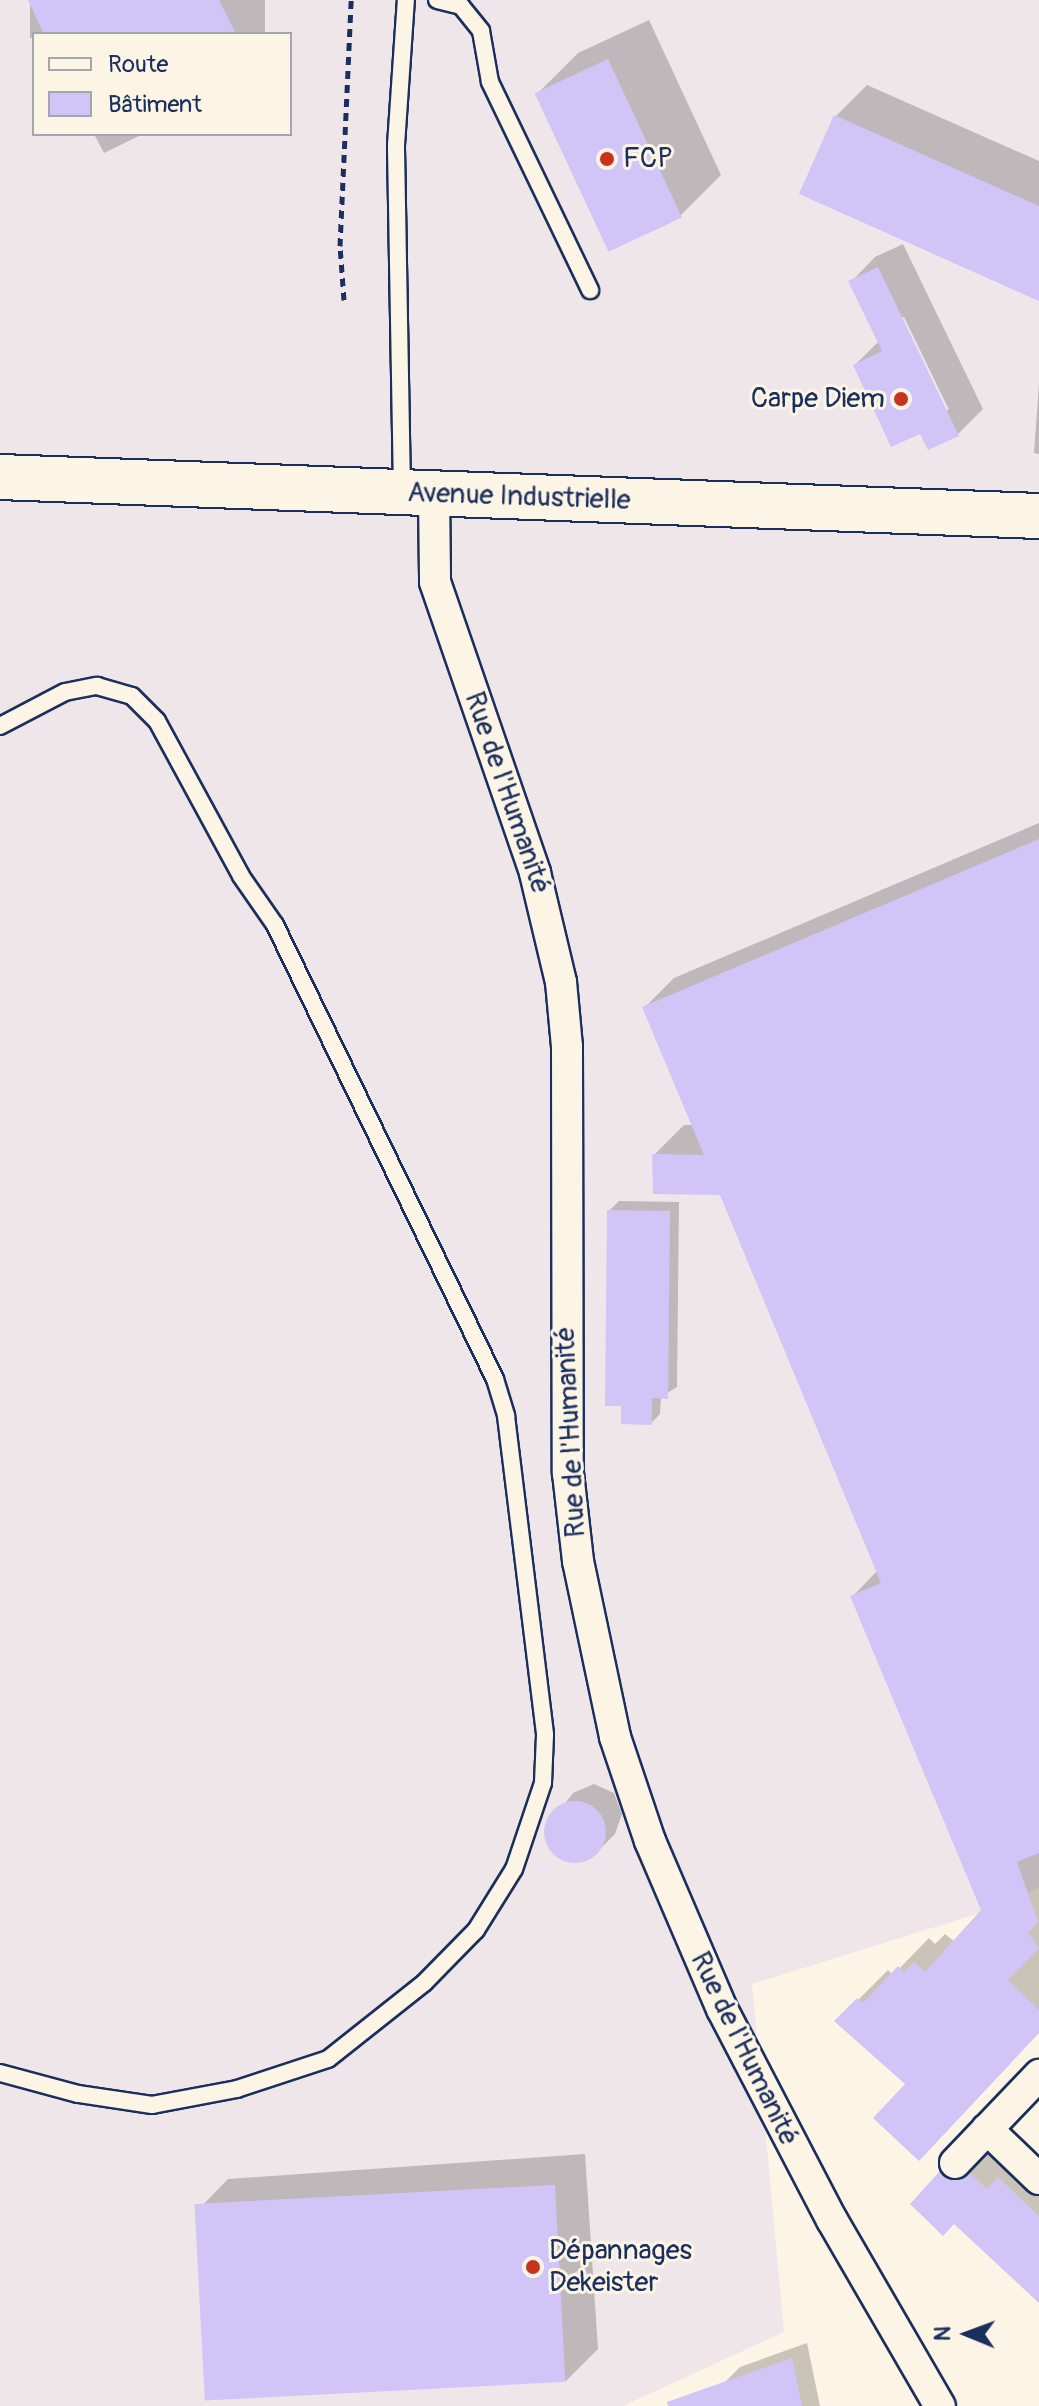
<!DOCTYPE html>
<html>
<head>
<meta charset="utf-8">
<style>
	body { margin:0 }
	#map { position:relative; width:1039px; height:2406px; overflow:hidden; background:#fcf5e5; font-family:Pangolin,sans-serif }
	div>[style] { position:absolute }
	[style*='--x'] { left:calc(var(--x)*1px); top:calc(var(--y)*1px); width:calc(var(--w)*1px); rotate:calc(var(--a)*1deg) }
	.built>* { inset:0; background:#efe6ea }
	.shadow>* { inset:0; background:#0003; transform-origin:0 0 }
	.building>* { inset:0; background:#d1c4f6; transform-origin:0 0 }
	.round { border-radius:50% }
	.path>* { height:5px; margin-top:-2.5px; transform-origin:0; background:repeating-linear-gradient(90deg,#1b2f5e 0 8px,transparent 0 14px) }
	.roads { filter:drop-shadow(2px 0 #1b2f5e) drop-shadow(-2px 0 #1b2f5e) drop-shadow(0 2px #1b2f5e) drop-shadow(0 -2px #1b2f5e) }
	.lane>* { height:16px; margin:-8px; padding:0 8px; transform-origin:8px; border-radius:8px; background:#fcf5e5 }
	.street>* { height:30px; margin:-15px; padding:0 15px; transform-origin:15px; border-radius:15px; background:#fcf5e5 }
	.secondary>* { height:44px; margin:-22px; padding:0 22px; transform-origin:22px; border-radius:22px; background:#fcf5e5 }
	.dots>* { width:22px; height:22px; translate:-50% -50%; box-sizing:border-box; border:4px solid #fcf5e5; border-radius:50% }
	span { translate:-50% -50%; white-space:nowrap; text-align:center; line-height:1.15; -webkit-text-stroke:6px #fcf5e5; paint-order:stroke }
	.poi-label { font-size:28px; color:#1b2f5e }
	.left { translate:0 -50%; text-align:left }
	.right { translate:-100% -50%; text-align:right }
	.street-label { font-size:28px; color:#1b2f5e }
	.legend { position:absolute; left:32px; top:32px; width:260px; height:104px; box-sizing:border-box; background:#fcf5e5; border:2px solid #a2a6af; margin:0; padding:10px 14px; list-style:none; font-size:24px; color:#1b2f5e }
	.legend li { display:flex; align-items:center; gap:16px; height:40px }
	.legend b { width:40px; border:2px solid #a2a6af }
	.north { position:absolute; left:927px; top:2294px; width:80px; height:80px; -webkit-text-stroke:6px #fcf5e5; paint-order:stroke; rotate:271deg; font-size:22px; font-weight:700; line-height:32px; text-align:center; color:#1b2f5e }
	.north::after { content:''; display:block; margin:auto; width:28px; height:36px; background:#1b2f5e; clip-path:polygon(50% 0,100% 100%,50% 72%,0 100%) }
</style>
</head>
<body>
<div id="map">
	<div class="built">
		<i style="clip-path:polygon(evenodd,0 0,1039px 0,1039px 1888px,977px 1914px,752px 1984px,784px 2332px,623px 2406px,0 2406px,0 0,34px 34px,290px 34px,290px 134px,34px 134px,34px 34px)"></i>
	</div>
	<div class="shadow">
		<i style="left:30px;top:0;width:235px;height:38px"></i>
		<i style="clip-path:polygon(649px 20px,721px 175px,680px 216px,537px 94px,578px 53px)"></i>
		<i style="clip-path:polygon(867px 85px,1039px 161px,1039px 298px,836px 116px)"></i>
		<i style="clip-path:polygon(94px 134px,143px 134px,104px 153px)"></i>
		<i style="clip-path:polygon(evenodd,903px 244px,983px 409px,958px 434px,921px 431px,855px 365px,879px 341px,851px 282px,875px 257px,903px 244px,904px 317px,949px 410px,944px 410px,900px 318px,904px 317px)"></i>
		<i style="clip-path:polygon(1039px 383px,1039px 454px,1034px 453px)"></i>
		<i style="clip-path:polygon(1039px 823px,1039px 2032px,908px 2084px,837px 2021px,888px 1970px,893px 1975px,929px 1938px,935px 1944px,945px 1934px,955px 1942px,983px 1911px,853px 1596px,878px 1570px,722px 1193px,654px 1155px,684px 1125px,694px 1125px,645px 1007px,674px 978px)"></i>
		<i style="clip-path:polygon(619px 1201px,679px 1202px,677px 1387px,661px 1397px,660px 1414px,651px 1423px,609px 1211px)"></i>
		<i style="clip-path:polygon(594px 1784px,614px 1793px,622px 1814px,615px 1834px,597px 1852px,571px 1861px,552px 1851px,545px 1830px,573px 1793px)"></i>
		<i style="clip-path:polygon(971px 2143px,1001px 2145px,1039px 2159px,1039px 2295px,941px 2173px)"></i>
		<i style="clip-path:polygon(585px 2154px,598px 2349px,566px 2381px,197px 2211px,228px 2179px)"></i>
		<i style="clip-path:polygon(807px 2343px,820px 2406px,671px 2406px,724px 2383px,740px 2367px)"></i>
	</div>
	<div class="building">
		<i style="clip-path:polygon(28px 0,219px 0,236px 34px,44px 34px)"></i>
		<i style="left:608px;top:59px;width:175px;height:81px;rotate:65deg"></i>
		<i style="clip-path:polygon(834px 115px,1039px 206px,1039px 301px,799px 194px)"></i>
		<i style="clip-path:polygon(878px 267px,959px 436px,928px 450px,920px 434px,891px 447px,853px 365px,882px 351px,848px 281px)"></i>
		<i style="clip-path:polygon(1039px 839px,1039px 1853px,1017px 1862px,1038px 1922px,1028px 1933px,1039px 1948px,1008px 1980px,1039px 2010px,1039px 2033px,919px 2161px,873px 2118px,905px 2084px,834px 2021px,857px 1998px,863px 2003px,898px 1966px,904px 1972px,914px 1962px,925px 1972px,981px 1910px,850px 1596px,881px 1583px,720px 1195px,653px 1194px,652px 1154px,704px 1155px,642px 1007px)"></i>
		<i style="clip-path:polygon(607px 1210px,670px 1211px,668px 1399px,652px 1398px,652px 1425px,621px 1424px,621px 1406px,605px 1406px)"></i>
		<i class="round" style="left:544px;top:1801px;width:62px;height:62px"></i>
		<i style="clip-path:polygon(940px 2171px,952px 2181px,970px 2173px,987px 2189px,998px 2177px,1039px 2216px,1039px 2303px,954px 2224px,943px 2236px,910px 2204px)"></i>
		<i style="left:555px;top:2185px;width:197px;height:361px;rotate:87deg"></i>
		<i style="clip-path:polygon(792px 2358px,802px 2406px,668px 2406px,667px 2402px)"></i>
	</div>
	<div class="path">
		<i style="--x:344;--y:300;--w:54;--a:-94.2"></i>
		<i style="--x:340;--y:246;--w:246;--a:-87.4"></i>
	</div>
	<div class="roads">
		<div class="lane">
			<i style="--x:437;--y:0;--w:25;--a:14"></i>
			<i style="--x:461;--y:6;--w:32;--a:51"></i>
			<i style="--x:481;--y:31;--w:52;--a:80"></i>
			<i style="--x:490;--y:82;--w:231;--a:64.3"></i>
			<i style="--x:402;--y:491;--w:346;--a:-91"></i>
			<i style="--x:396;--y:145;--w:145;--a:-86.1"></i>
			<i style="--x:0;--y:726;--w:73;--a:-27.6"></i>
			<i style="--x:65;--y:692;--w:33;--a:-11"></i>
			<i style="--x:97;--y:686;--w:36;--a:16"></i>
			<i style="--x:132;--y:696;--w:35;--a:45"></i>
			<i style="--x:157;--y:721;--w:176;--a:61.5"></i>
			<i style="--x:241;--y:876;--w:60;--a:55.2"></i>
			<i style="--x:275;--y:925;--w:504;--a:64.15"></i>
			<i style="--x:495;--y:1379;--w:39;--a:73"></i>
			<i style="--x:506;--y:1416;--w:321;--a:83"></i>
			<i style="--x:545;--y:1735;--w:48;--a:92.4"></i>
			<i style="--x:543;--y:1783;--w:91;--a:108.6"></i>
			<i style="--x:514;--y:1869;--w:72;--a:121.9"></i>
			<i style="--x:476;--y:1930;--w:74;--a:134.5"></i>
			<i style="--x:424;--y:1983;--w:122;--a:141.6"></i>
			<i style="--x:328;--y:2059;--w:96;--a:161.8"></i>
			<i style="--x:237;--y:2089;--w:86;--a:169.3"></i>
			<i style="--x:152;--y:2105;--w:75;--a:-171.5"></i>
			<i style="--x:78;--y:2094;--w:81;--a:-164.9"></i>
		</div>
		<div class="street">
			<i style="--x:434;--y:494;--w:88;--a:89.3"></i>
			<i style="--x:435;--y:582;--w:308;--a:71"></i>
			<i style="--x:535;--y:873;--w:112;--a:76.6"></i>
			<i style="--x:561;--y:982;--w:65;--a:84.7"></i>
			<i style="--x:567;--y:1047;--w:426;--a:89.9"></i>
			<i style="--x:568;--y:1473;--w:89;--a:83.5"></i>
			<i style="--x:578;--y:1561;--w:180;--a:78.1"></i>
			<i style="--x:615;--y:1737;--w:110;--a:71.4"></i>
			<i style="--x:650;--y:1841;--w:183;--a:66.8"></i>
			<i style="--x:722;--y:2009;--w:238;--a:62.5"></i>
			<i style="--x:832;--y:2220;--w:215;--a:59.9"></i>
			<i style="--x:987;--y:2129;--w:72;--a:43.9"></i>
			<i style="--x:955;--y:2163;--w:122;--a:-46.3"></i>
		</div>
		<div class="secondary">
			<i style="--x:0;--y:477;--w:1040;--a:2.15"></i>
		</div>
	</div>
	<div class="dots">
		<i style="left:607px;top:159px;background:#c8321e"></i>
		<i style="left:901px;top:399px;background:#c8321e"></i>
		<i style="left:533px;top:2267px;background:#c8321e"></i>
	</div>
	<div class="poi-label">
		<span class="left" style="left:623px;top:159px">FCP</span>
		<span class="right" style="left:885px;top:399px">Carpe Diem</span>
		<span class="left" style="left:549px;top:2267px">Dépannages<br>Dekeister</span>
	</div>
	<div class="street-label">
		<span style="left:519px;top:497px;rotate:2deg">Avenue Industrielle</span>
		<span style="left:507px;top:793px;rotate:71deg">Rue de l'Humanité</span>
		<span style="left:571px;top:1432px;rotate:-93deg">Rue de l'Humanité</span>
		<span style="left:744px;top:2049px;rotate:64deg">Rue de l'Humanité</span>
	</div>
	<ul class="legend">
	<li><b style="height:10px;background:#fcf5e5"></b>Route</li>
	<li><b style="height:22px;background:#d1c4f6"></b>Bâtiment</li>
	</ul>
	<div class="north">N</div>
</div>
</body>
</html>
